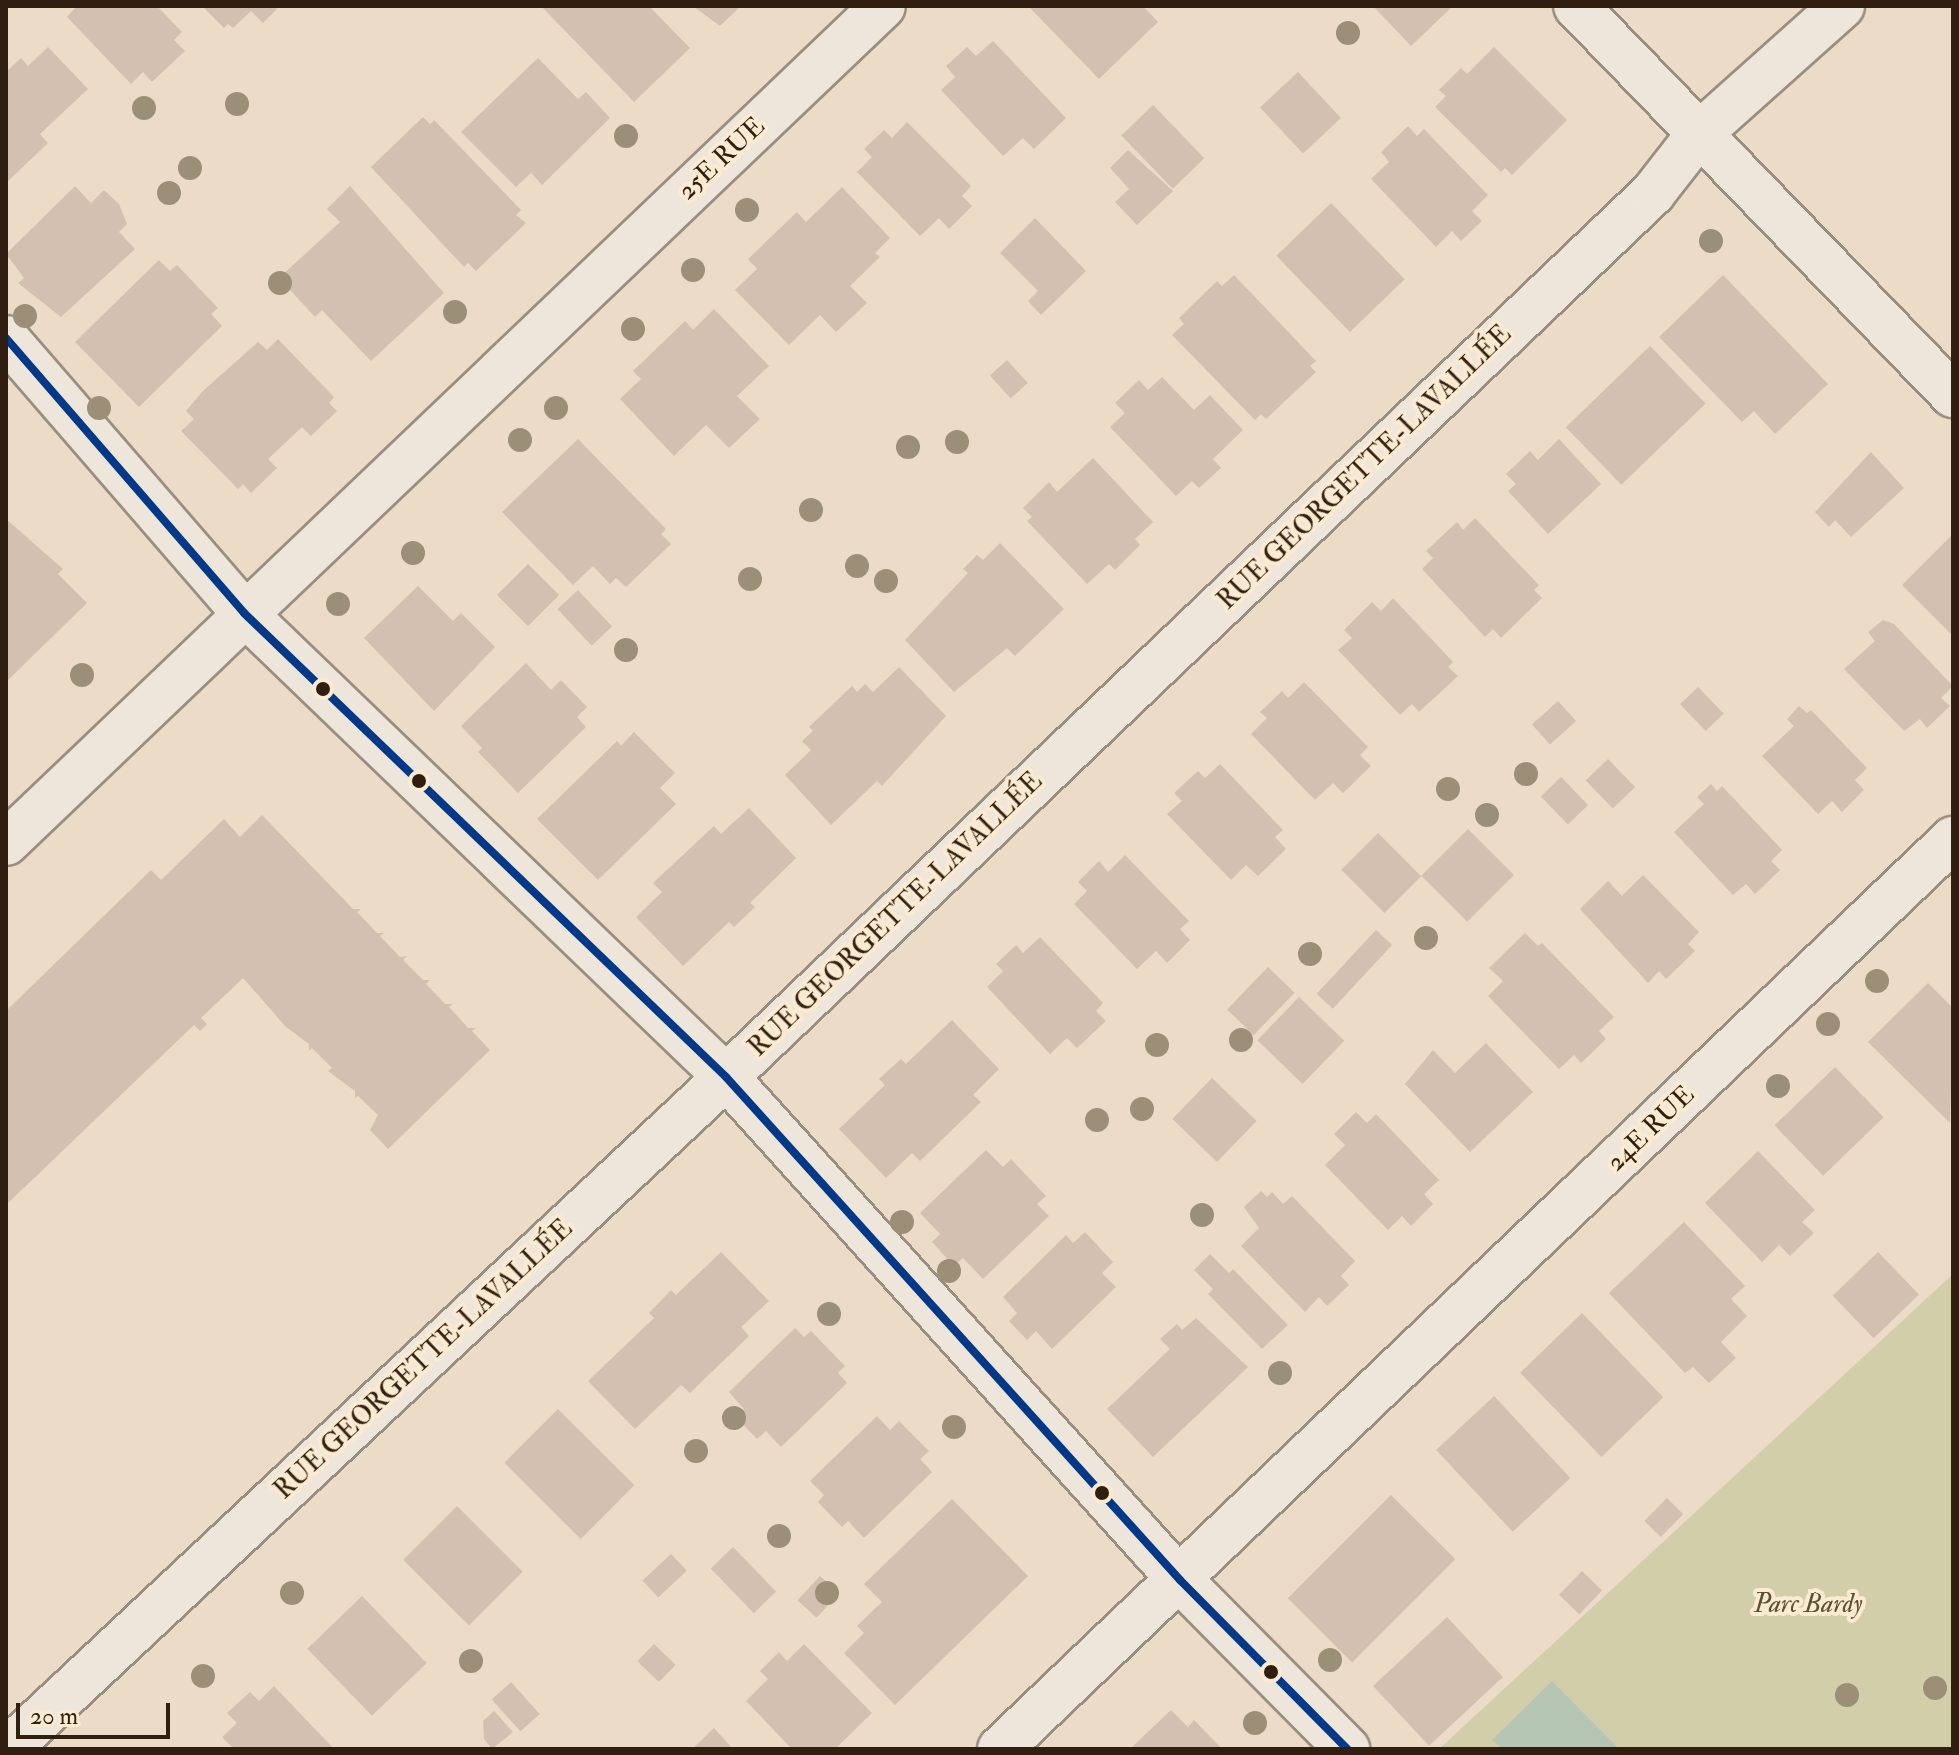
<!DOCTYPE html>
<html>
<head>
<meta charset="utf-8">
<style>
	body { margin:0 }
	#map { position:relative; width:1959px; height:1755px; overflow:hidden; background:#ecdcc7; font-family:"IM FELL Double Pica",serif }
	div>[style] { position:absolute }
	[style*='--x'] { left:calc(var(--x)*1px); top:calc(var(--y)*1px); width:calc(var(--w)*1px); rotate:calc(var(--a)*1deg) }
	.green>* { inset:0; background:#d2cea9 }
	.water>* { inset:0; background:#b6c6b5 }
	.building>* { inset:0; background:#d3c0b0; transform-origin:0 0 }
	.roads { filter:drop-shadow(2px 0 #9a8e81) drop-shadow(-2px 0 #9a8e81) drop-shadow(0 2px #9a8e81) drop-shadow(0 -2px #9a8e81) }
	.minor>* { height:44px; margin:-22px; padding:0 22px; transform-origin:22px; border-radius:22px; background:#eee6db }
	.bus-1>* { height:8px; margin:-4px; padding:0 4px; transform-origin:4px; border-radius:4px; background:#013888 }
	.trees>* { width:24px; height:24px; margin:-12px; border-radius:50%; background:#9c8f77 }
	.dots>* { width:22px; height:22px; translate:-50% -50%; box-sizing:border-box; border:4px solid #fcead1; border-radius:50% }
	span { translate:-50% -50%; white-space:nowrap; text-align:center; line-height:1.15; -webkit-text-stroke:8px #fcead1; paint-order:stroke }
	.street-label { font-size:26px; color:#301f10 }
	.park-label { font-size:26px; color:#5a5036; font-style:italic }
	.frame { position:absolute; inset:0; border:8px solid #301f10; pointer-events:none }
	.scale { position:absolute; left:16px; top:1703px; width:154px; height:36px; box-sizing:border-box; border:4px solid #301f10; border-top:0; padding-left:10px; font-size:24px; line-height:28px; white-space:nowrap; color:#301f10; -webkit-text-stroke:6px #fcead1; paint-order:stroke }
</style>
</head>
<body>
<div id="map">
	<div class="green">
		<i style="clip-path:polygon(1953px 1274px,1953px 1749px,1439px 1749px)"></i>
	</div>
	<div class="water">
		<i style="clip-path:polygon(1552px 1681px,1619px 1749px,1502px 1749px,1492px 1740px)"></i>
	</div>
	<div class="building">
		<i style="clip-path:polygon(77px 6px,157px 6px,182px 32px,174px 40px,185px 51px,152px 82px,143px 72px,131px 84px,67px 17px)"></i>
		<i style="clip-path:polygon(202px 6px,274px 6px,277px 9px,263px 23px,251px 11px,233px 28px,228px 24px,224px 28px)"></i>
		<i style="clip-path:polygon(541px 6px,649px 6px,690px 48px,634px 102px)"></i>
		<i style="clip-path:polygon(693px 6px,741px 6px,720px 26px)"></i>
		<i style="clip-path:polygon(1028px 6px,1143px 6px,1158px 22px,1099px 79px)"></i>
		<i style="clip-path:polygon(1373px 6px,1453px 6px,1411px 46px)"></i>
		<i style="clip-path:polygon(993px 41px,1066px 118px,1034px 149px,1023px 138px,1003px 156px,941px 90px,955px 77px,946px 66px,967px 47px,976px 56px)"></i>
		<i style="clip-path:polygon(48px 47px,88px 89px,40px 134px,48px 143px,6px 183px,6px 72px,21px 58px,28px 66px)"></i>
		<i style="clip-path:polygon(1494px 47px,1567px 120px,1512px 175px,1505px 168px,1501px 172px,1435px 107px,1446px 96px,1439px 90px,1461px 68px,1467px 74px)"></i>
		<i style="clip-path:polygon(538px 58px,578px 99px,586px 92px,610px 118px,542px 185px,531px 173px,516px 187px,461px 132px)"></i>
		<i style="left:1298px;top:72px;width:63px;height:52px;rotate:47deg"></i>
		<i style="left:1153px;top:105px;width:74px;height:44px;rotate:46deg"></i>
		<i style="clip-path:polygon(423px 117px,430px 124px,434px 120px,521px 210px,516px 215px,526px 223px,476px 271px,468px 263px,464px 267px,371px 167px)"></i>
		<i style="clip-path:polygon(907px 122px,971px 186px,962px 196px,972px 206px,949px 229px,939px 218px,920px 236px,857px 172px,872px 157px,864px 149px,884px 130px,892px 138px)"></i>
		<i style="clip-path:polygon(1408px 126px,1417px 136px,1424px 129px,1488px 195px,1472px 211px,1482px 221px,1461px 241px,1452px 231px,1436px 247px,1371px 179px,1389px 162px,1381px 152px)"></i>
		<i style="clip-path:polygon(1128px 150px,1173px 191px,1137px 225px,1115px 202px,1129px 189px,1110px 168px)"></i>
		<i style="clip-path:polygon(75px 186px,91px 203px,104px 190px,119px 204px,127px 224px,119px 232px,135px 249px,61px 317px,18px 283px,24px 278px,6px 254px)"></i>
		<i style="clip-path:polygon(350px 186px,444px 293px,371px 361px,322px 310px,315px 317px,279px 278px,340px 222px,327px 209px)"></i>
		<i style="clip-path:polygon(842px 187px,890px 238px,875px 253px,880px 257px,850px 286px,867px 303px,836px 332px,820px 315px,789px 345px,735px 290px,757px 269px,748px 259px,797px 212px,806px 222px)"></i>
		<i style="left:1331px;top:203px;width:106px;height:76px;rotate:46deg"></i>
		<i style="clip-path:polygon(1035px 218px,1086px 271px,1041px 315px,1028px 301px,1038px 291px,1000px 253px)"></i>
		<i style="clip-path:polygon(159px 260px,170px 271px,177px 265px,218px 308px,211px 314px,222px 326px,139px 407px,75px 342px)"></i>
		<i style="clip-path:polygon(1234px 275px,1316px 361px,1310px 366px,1316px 372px,1266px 419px,1261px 414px,1255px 420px,1172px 335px,1184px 324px,1179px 318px,1217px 281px,1222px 286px)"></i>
		<i style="clip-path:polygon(1723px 275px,1828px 384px,1775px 434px,1754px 411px,1742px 422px,1659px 337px)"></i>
		<i style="clip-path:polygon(714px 309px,769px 366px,737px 396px,760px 419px,729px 448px,706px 425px,674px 456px,620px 399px,641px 379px,633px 371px,685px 321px,693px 330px)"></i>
		<i style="clip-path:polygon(278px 339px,334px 397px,329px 403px,337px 411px,311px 436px,302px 427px,268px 459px,277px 468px,251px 493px,243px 484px,238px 489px,181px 431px,194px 419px,186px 411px,203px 391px,258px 342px,267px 350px)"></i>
		<i style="left:1650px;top:346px;width:80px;height:117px;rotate:46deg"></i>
		<i style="left:1007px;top:360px;width:31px;height:23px;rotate:48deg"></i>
		<i style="clip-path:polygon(1162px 377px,1194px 410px,1210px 395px,1243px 430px,1213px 459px,1221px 468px,1199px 488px,1192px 481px,1176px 496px,1110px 427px,1125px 413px,1115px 403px,1139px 380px,1148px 390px)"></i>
		<i style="clip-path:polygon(578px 439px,666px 529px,661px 534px,671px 544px,626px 587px,616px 578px,610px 584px,593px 566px,573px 585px,502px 512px)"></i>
		<i style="clip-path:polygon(1559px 439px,1601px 484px,1548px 534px,1508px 491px,1516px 484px,1506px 474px,1530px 451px,1538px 460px)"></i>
		<i style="clip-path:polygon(1871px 452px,1904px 488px,1851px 537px,1835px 520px,1829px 527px,1815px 512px)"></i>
		<i style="clip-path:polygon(1093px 458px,1153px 522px,1135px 539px,1140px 545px,1115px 570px,1109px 564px,1087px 584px,1027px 521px,1032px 517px,1023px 508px,1049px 482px,1057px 492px)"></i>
		<i style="clip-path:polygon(1475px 518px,1539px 585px,1534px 590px,1542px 598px,1501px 638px,1493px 629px,1485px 637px,1422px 569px,1433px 558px,1426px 551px,1457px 522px,1463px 530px)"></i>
		<i style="clip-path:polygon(6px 519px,63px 569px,58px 574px,87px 603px,6px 682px)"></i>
		<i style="clip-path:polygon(1953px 534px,1953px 636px,1902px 585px)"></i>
		<i style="clip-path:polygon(1000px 543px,1064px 609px,1015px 656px,1007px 648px,954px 692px,905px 640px,968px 573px,963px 569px,977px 555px,983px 560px)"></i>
		<i style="left:528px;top:564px;width:44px;height:44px;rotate:45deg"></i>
		<i style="clip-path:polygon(418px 586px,453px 621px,461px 613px,495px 647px,434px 711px,364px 638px)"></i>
		<i style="left:578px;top:590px;width:50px;height:28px;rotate:47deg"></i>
		<i style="clip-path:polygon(1393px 598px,1453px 662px,1448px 667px,1458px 676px,1419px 712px,1412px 704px,1400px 715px,1338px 650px,1352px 638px,1344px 630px,1372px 602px,1381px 611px)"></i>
		<i style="clip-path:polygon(1883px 620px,1894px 624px,1953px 686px,1941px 698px,1950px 706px,1927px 728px,1920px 719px,1904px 731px,1844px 669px,1875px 641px,1868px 632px)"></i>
		<i style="clip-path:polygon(526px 663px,551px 690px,561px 680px,587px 707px,577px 717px,586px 727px,518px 793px,478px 752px,482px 748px,461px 726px)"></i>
		<i style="clip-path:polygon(899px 667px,946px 716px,882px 786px,877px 781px,831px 825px,785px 775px,811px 750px,802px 741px,813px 731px,809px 727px,852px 686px,857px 692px,865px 684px,873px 692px)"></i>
		<i style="clip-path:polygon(1304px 682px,1368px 747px,1360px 755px,1371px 766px,1343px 793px,1333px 783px,1315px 800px,1251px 734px,1267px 718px,1260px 712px,1282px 691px,1288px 698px)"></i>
		<i style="left:1698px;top:687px;width:37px;height:25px;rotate:46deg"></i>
		<i style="left:1558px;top:701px;width:27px;height:35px;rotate:48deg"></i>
		<i style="clip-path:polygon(1799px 706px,1807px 713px,1811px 710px,1867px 768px,1855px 780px,1864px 790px,1842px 812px,1832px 801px,1818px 814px,1762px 756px,1794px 726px,1787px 719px)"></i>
		<i style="clip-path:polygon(634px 732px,675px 773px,660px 788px,676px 804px,598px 880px,537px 819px,617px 741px,621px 746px)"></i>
		<i style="left:1608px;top:759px;width:39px;height:31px;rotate:46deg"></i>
		<i style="clip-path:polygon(1220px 764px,1283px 830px,1275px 837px,1286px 849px,1258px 876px,1246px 865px,1231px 880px,1167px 814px,1182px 801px,1174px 793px,1198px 771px,1205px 778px)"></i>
		<i style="left:1561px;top:777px;width:39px;height:28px;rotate:46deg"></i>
		<i style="clip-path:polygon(1711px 784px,1717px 791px,1722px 786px,1782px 850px,1771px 861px,1780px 870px,1755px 894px,1746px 884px,1733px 895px,1674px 832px,1704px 804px,1697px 797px)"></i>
		<i style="clip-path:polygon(749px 808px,796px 858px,750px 903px,755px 907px,734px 927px,729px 922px,683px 966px,636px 917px,662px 892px,653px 883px,714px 826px,721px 834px)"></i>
		<i style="clip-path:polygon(262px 815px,353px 909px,361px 909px,357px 912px,377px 933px,384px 933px,380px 936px,400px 957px,407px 956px,403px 960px,423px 980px,430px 980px,426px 984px,445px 1004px,453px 1004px,449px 1007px,468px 1028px,476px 1028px,472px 1031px,490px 1050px,388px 1149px,370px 1130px,378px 1115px,358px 1096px,355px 1098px,355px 1091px,328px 1071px,332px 1068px,312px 1048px,309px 1051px,309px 1044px,286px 1027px,243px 978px,201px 1018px,207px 1024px,200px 1031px,194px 1025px,6px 1205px,6px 1011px,151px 870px,161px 880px,224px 819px,240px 837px)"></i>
		<i style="left:1468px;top:829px;width:65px;height:66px;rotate:45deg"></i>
		<i style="left:1378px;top:833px;width:61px;height:52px;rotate:45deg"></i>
		<i style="clip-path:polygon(1125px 855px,1189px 921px,1180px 929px,1190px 940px,1167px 963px,1156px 951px,1137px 969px,1074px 904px,1087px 891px,1078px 882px,1099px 861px,1108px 872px)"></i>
		<i style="clip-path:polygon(1643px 875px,1699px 932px,1688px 944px,1695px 951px,1666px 979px,1659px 971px,1648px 983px,1580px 909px,1608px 881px,1622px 896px)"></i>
		<i style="left:1376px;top:930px;width:22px;height:87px;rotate:43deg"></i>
		<i style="clip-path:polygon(1525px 933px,1538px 946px,1542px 943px,1614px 1017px,1599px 1031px,1606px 1039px,1581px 1063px,1574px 1055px,1559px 1069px,1488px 996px,1503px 981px,1489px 968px)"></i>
		<i style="clip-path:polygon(1040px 937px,1103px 1003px,1096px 1011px,1106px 1021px,1077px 1048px,1067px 1038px,1050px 1054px,987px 987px,1003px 971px,996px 964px,1016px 945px,1023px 953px)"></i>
		<i style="left:1268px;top:967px;width:37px;height:59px;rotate:44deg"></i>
		<i style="clip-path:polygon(1928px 983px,1953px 1008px,1950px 1123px,1868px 1042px)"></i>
		<i style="left:1299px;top:997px;width:63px;height:60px;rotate:44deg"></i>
		<i style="clip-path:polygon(952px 1020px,999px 1069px,973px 1095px,981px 1102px,920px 1161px,912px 1153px,886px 1178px,839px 1129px,885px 1085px,879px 1079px,901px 1059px,906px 1064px)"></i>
		<i style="clip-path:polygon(1486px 1043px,1533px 1092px,1470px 1152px,1405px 1084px,1433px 1050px,1455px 1073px)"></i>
		<i style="left:1835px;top:1067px;width:70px;height:84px;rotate:46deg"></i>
		<i style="left:1212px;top:1078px;width:62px;height:57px;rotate:44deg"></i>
		<i style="clip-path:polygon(1356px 1112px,1367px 1123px,1376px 1114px,1439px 1180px,1424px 1194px,1433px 1204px,1411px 1226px,1402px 1216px,1388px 1230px,1325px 1165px,1345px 1145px,1334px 1134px)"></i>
		<i style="clip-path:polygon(986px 1150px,1003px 1167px,1011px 1159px,1046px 1196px,1037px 1204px,1049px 1216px,983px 1279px,963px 1258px,954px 1266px,932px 1242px,940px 1234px,920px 1213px)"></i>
		<i style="clip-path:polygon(1758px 1151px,1815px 1210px,1802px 1222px,1814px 1233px,1790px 1256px,1779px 1245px,1762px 1262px,1705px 1203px)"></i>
		<i style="clip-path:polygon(1261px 1191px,1267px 1197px,1272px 1192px,1283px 1204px,1292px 1196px,1355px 1261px,1341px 1276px,1349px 1285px,1327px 1306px,1319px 1297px,1305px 1312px,1241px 1246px,1259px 1228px,1244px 1207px)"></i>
		<i style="clip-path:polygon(1684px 1222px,1745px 1286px,1731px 1299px,1747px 1316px,1721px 1342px,1736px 1358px,1709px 1383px,1693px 1367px,1685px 1373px,1609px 1293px)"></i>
		<i style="clip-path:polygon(1085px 1232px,1113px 1262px,1102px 1273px,1116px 1287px,1052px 1349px,1036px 1331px,1027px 1340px,1009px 1321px,1017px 1313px,1003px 1297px,1066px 1235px,1073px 1243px)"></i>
		<i style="clip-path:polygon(721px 1252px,769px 1301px,741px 1327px,749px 1336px,690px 1393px,681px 1385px,635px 1429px,588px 1381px,654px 1318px,649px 1313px,671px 1290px,676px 1295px)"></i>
		<i style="left:1878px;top:1252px;width:59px;height:63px;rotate:46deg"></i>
		<i style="clip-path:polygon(1210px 1254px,1229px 1273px,1233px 1269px,1288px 1325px,1262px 1349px,1208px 1294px,1213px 1289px,1194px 1270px)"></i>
		<i style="left:1582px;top:1313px;width:117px;height:86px;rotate:46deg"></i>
		<i style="clip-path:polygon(1196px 1318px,1248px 1367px,1153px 1457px,1107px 1409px,1170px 1349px,1160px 1339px,1177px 1324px,1182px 1330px)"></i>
		<i style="clip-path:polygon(795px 1328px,804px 1337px,811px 1331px,845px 1366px,838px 1373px,847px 1383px,781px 1447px,766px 1431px,757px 1439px,736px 1417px,744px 1409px,729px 1392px)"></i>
		<i style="left:1494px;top:1396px;width:112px;height:79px;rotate:47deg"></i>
		<i style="left:558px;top:1409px;width:108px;height:76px;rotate:45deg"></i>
		<i style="clip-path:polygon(877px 1416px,890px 1430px,899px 1421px,929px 1451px,920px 1459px,932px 1472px,864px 1538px,848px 1521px,842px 1527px,818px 1502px,824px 1495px,810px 1481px)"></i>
		<i style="left:1391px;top:1495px;width:91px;height:146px;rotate:45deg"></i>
		<i style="left:1667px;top:1498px;width:23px;height:32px;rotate:45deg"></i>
		<i style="clip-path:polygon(952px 1499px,1028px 1576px,895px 1705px,844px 1653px,864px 1633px,857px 1626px,882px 1602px,864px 1584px)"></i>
		<i style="left:457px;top:1506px;width:93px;height:76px;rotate:45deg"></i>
		<i style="left:733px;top:1547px;width:62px;height:31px;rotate:46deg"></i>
		<i style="left:671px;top:1554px;width:23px;height:39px;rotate:47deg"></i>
		<i style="left:1582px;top:1571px;width:28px;height:33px;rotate:44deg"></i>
		<i style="left:820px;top:1576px;width:26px;height:33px;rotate:43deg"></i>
		<i style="left:362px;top:1596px;width:93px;height:76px;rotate:46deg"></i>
		<i style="left:1447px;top:1617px;width:82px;height:101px;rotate:47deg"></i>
		<i style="left:654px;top:1644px;width:30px;height:24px;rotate:44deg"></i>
		<i style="clip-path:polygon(804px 1644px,872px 1713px,835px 1749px,792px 1749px,746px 1701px,768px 1679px,760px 1671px,779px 1652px,787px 1661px)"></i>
		<i style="left:511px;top:1682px;width:43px;height:26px;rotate:48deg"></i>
		<i style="clip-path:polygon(274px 1686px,334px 1749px,234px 1749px,222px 1737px,237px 1723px,227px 1713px,250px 1692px,259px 1701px)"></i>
		<i style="clip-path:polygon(1171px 1710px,1188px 1727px,1194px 1720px,1222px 1749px,1130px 1749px)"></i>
		<i style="clip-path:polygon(494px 1711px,513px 1732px,492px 1749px,484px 1739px,483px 1721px)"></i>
		<i style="clip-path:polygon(714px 1728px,733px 1749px,692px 1749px)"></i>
	</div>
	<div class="roads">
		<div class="minor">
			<i style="--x:1576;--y:6;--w:542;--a:45.9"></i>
			<i style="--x:6;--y:338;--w:364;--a:49.1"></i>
			<i style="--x:244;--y:613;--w:669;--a:43.91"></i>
			<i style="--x:726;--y:1077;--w:678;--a:47.93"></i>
			<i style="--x:1180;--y:1580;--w:238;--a:45.3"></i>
			<i style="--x:6;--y:843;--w:1212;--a:-43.66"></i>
			<i style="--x:8;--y:1749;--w:983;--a:-43.1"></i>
			<i style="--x:726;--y:1077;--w:1281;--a:-43.64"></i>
			<i style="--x:1653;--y:193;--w:75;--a:-52.1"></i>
			<i style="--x:1699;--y:134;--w:192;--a:-41.8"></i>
			<i style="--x:1000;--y:1749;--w:1318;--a:-43.68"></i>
		</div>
	</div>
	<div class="bus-1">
		<i style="--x:6;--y:338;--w:364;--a:49.1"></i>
		<i style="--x:244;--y:613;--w:669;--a:43.91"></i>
		<i style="--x:726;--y:1077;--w:678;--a:47.93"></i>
		<i style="--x:1180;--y:1580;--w:238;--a:45.3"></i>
	</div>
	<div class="trees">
		<i style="left:1348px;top:33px"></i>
		<i style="left:237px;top:104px"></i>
		<i style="left:144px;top:108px"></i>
		<i style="left:626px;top:136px"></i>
		<i style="left:190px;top:168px"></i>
		<i style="left:169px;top:193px"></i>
		<i style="left:747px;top:210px"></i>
		<i style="left:1711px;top:241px"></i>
		<i style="left:693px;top:270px"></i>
		<i style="left:280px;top:283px"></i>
		<i style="left:455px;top:312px"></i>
		<i style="left:25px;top:316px"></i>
		<i style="left:633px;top:329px"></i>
		<i style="left:99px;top:408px"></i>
		<i style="left:556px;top:408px"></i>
		<i style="left:520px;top:440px"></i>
		<i style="left:957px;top:442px"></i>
		<i style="left:908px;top:447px"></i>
		<i style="left:811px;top:510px"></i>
		<i style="left:413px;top:553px"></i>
		<i style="left:857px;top:566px"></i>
		<i style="left:750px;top:579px"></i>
		<i style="left:886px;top:581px"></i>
		<i style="left:338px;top:604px"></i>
		<i style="left:626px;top:650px"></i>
		<i style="left:82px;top:675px"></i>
		<i style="left:1526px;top:774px"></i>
		<i style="left:1448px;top:789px"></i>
		<i style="left:1487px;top:815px"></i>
		<i style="left:1426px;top:938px"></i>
		<i style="left:1310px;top:954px"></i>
		<i style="left:1877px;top:981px"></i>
		<i style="left:1828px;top:1024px"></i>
		<i style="left:1241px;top:1040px"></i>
		<i style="left:1157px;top:1045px"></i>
		<i style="left:1778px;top:1086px"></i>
		<i style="left:1142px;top:1109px"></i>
		<i style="left:1097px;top:1120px"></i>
		<i style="left:1202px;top:1215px"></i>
		<i style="left:902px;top:1222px"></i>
		<i style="left:949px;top:1271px"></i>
		<i style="left:829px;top:1314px"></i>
		<i style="left:1280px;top:1373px"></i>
		<i style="left:734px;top:1418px"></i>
		<i style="left:954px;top:1427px"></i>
		<i style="left:696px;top:1451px"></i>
		<i style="left:779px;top:1536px"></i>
		<i style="left:292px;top:1593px"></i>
		<i style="left:827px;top:1593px"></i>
		<i style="left:1330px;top:1660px"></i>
		<i style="left:471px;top:1661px"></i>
		<i style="left:203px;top:1676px"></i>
		<i style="left:1935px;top:1688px"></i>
		<i style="left:1847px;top:1695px"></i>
		<i style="left:1255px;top:1723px"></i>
	</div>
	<div class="dots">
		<i style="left:323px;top:689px;background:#301f10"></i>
		<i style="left:419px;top:781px;background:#301f10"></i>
		<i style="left:1102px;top:1493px;background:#301f10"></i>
		<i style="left:1271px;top:1672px;background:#301f10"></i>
	</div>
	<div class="street-label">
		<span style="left:722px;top:159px;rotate:-43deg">25E RUE</span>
		<span style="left:1365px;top:468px;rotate:-44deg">RUE GEORGETTE-LAVALLÉE</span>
		<span style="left:896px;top:915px;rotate:-44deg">RUE GEORGETTE-LAVALLÉE</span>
		<span style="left:1651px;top:1129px;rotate:-44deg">24E RUE</span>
		<span style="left:424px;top:1360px;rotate:-43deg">RUE GEORGETTE-LAVALLÉE</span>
	</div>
	<div class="park-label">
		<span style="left:1808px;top:1605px">Parc Bardy</span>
	</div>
	<div class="frame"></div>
	<div class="scale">20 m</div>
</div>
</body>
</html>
